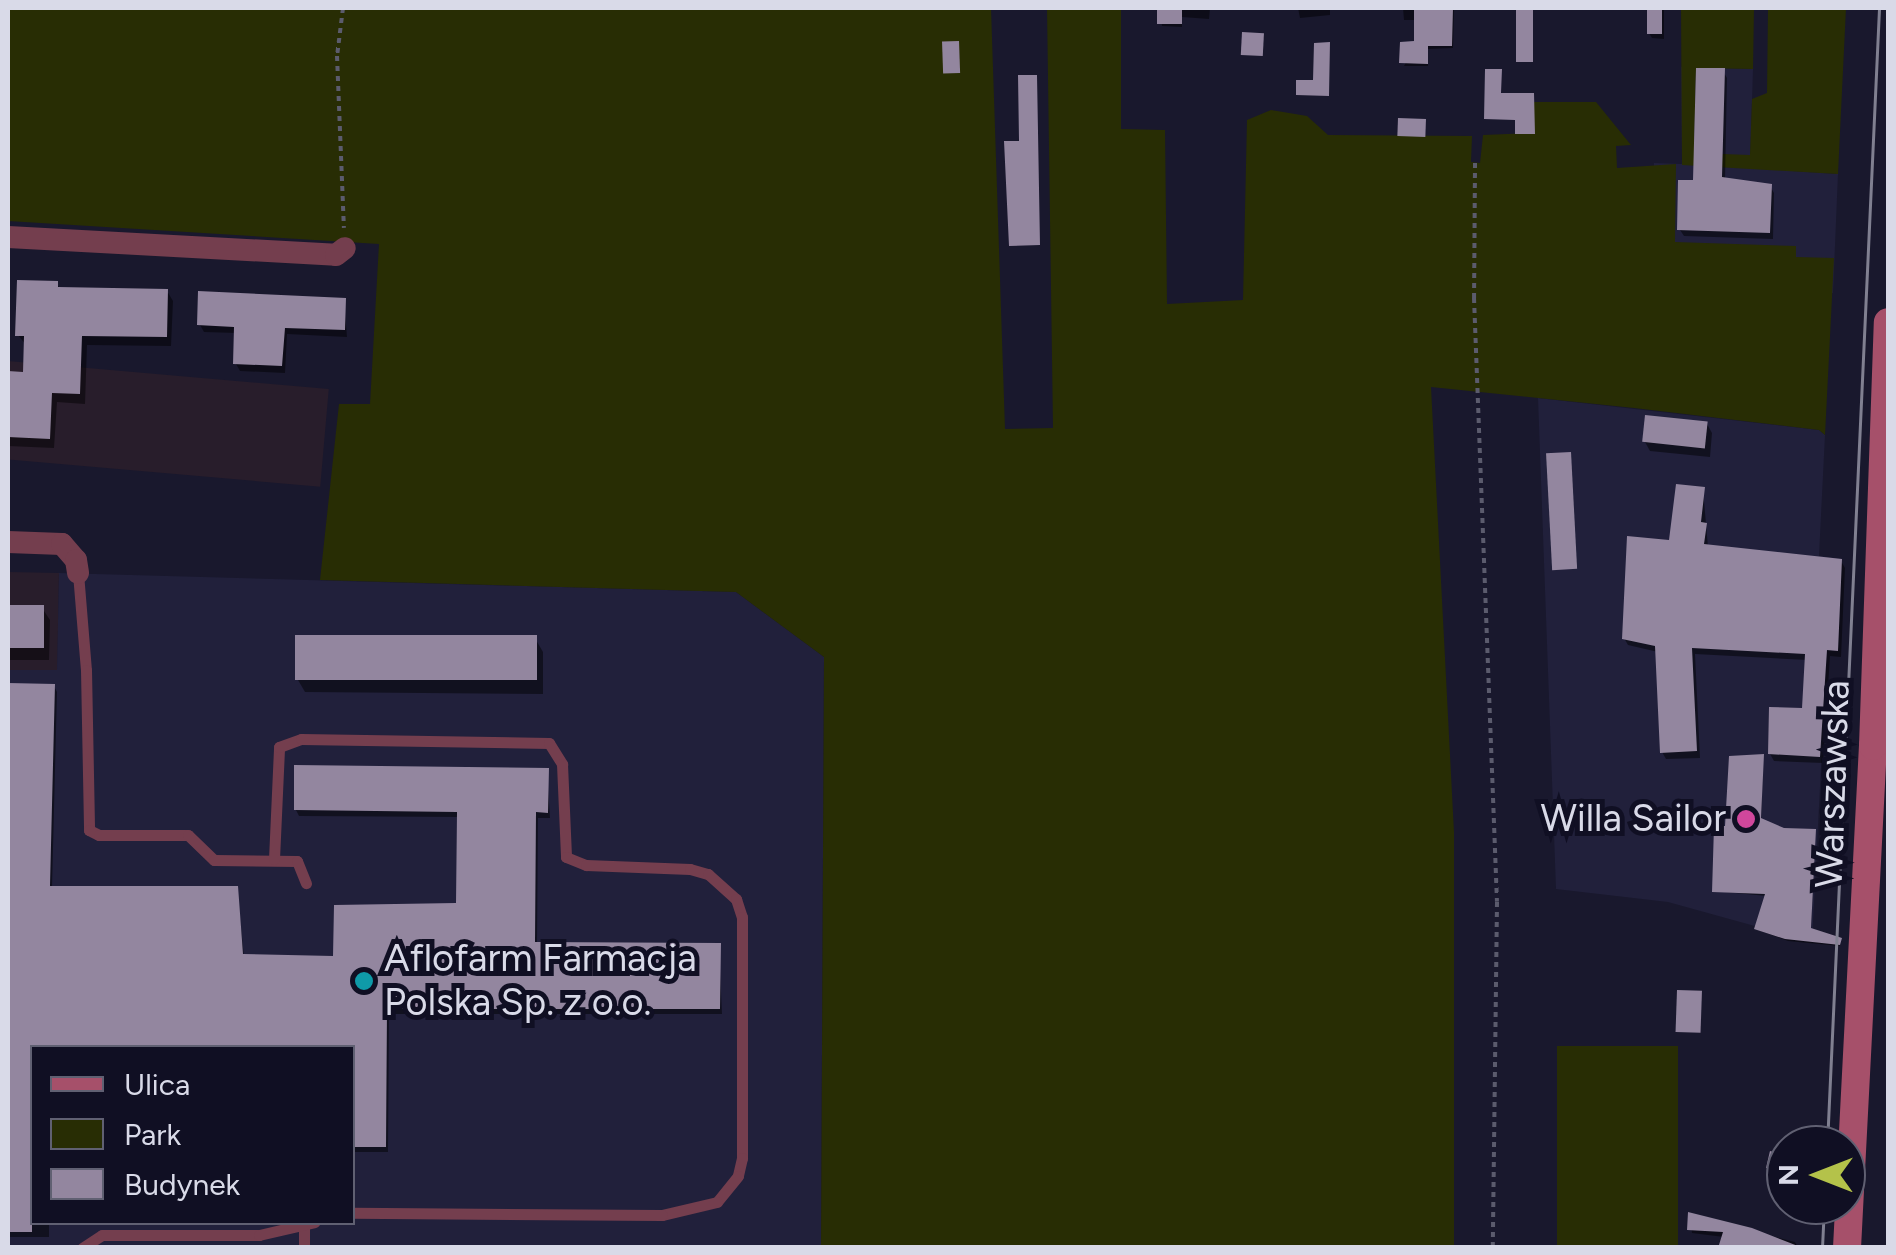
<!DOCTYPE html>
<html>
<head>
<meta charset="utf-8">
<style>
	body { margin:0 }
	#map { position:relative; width:1896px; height:1255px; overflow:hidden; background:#19182d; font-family:Figtree,sans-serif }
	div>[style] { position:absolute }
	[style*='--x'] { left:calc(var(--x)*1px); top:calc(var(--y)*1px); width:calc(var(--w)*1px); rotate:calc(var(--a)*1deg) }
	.commercial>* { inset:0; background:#281d2b; transform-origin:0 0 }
	.built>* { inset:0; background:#21203b }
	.green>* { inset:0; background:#282d04; transform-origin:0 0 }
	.shadow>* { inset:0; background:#0007 }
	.building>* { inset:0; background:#93869f; transform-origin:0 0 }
	.path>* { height:4px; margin-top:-2px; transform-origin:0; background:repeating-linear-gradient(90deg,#5b5b6d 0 5px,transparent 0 10px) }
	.service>* { height:11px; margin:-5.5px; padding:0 5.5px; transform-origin:5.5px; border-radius:5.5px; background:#743e4e }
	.minor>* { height:22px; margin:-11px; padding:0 11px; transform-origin:11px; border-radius:11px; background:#743e4e }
	.secondary>* { height:28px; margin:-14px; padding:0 14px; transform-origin:14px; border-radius:14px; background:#a6506a }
	.tram>* { height:2.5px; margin:-1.25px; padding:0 1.25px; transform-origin:1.25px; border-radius:1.25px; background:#808091 }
	.dots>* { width:28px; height:28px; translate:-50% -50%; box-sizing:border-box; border:5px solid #100f23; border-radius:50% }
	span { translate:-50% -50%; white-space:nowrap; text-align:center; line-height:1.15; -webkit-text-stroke:10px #100f23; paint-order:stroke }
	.street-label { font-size:38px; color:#d9dae8 }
	.poi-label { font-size:38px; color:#d9dae8 }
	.right { translate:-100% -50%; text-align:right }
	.left { translate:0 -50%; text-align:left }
	.frame { position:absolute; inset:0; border:10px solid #d9dae8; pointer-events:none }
	.legend { position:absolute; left:30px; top:1045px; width:325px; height:180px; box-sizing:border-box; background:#100f23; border:2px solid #606072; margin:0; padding:12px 18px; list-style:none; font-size:30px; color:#d9dae8 }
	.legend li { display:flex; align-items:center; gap:20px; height:50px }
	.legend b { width:50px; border:2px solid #606072 }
	.north { position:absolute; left:1766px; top:1125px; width:100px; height:100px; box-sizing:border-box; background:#100f23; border:2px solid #606072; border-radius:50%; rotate:270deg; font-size:28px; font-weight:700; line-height:40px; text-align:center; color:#d9dae8 }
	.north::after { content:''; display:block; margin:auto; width:35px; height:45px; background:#b4c24a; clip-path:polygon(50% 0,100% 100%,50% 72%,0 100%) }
</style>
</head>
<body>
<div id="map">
	<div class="commercial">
		<i style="left:8px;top:361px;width:322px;height:98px;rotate:5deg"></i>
		<i style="left:8px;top:572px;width:51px;height:98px;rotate:1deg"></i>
	</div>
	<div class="built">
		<i style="clip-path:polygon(1681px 67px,1753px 69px,1750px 168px,1838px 174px,1833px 293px,1654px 286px,1654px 163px,1682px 164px)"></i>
		<i style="clip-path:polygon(1538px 398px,1819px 430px,1825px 435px,1819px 556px,1842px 559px,1838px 651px,1827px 651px,1812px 942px,1668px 902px,1556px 889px)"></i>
		<i style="clip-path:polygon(evenodd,59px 573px,736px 592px,824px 657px,821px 1247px,8px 1248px,8px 670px,57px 670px,59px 573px,32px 1048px,352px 1048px,352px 1222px,32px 1222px,32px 1048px)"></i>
	</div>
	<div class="green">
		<i style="clip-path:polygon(8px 8px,991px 8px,1005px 429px,1053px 428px,1047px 8px,1121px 8px,1121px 129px,1165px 130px,1167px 304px,1243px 300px,1247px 120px,1271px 110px,1307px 116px,1328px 135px,1472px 136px,1471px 162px,1480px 163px,1483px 135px,1534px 133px,1534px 102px,1596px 102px,1631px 145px,1616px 146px,1617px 168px,1676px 164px,1675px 242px,1796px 246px,1796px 257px,1834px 258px,1825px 435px,1819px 430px,1634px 408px,1431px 387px,1454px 832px,1454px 1247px,821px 1247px,824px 657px,736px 592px,320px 580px,339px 404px,370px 404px,379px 244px,8px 221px)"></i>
		<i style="clip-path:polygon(1681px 8px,1754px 8px,1753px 69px,1696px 68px,1694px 153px,1750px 155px,1752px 99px,1767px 93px,1768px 8px,1846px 8px,1838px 174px,1682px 165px)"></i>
		<i style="left:1557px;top:1046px;width:121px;height:201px"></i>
	</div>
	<div class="shadow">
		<i style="clip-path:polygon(1160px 8px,1210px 8px,1209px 19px,1182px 17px,1182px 27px,1162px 26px)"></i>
		<i style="clip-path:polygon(1298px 8px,1330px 8px,1330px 15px,1300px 18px)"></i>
		<i style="clip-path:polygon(1403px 8px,1454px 8px,1453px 48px,1428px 49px,1428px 66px,1404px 66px,1416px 44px,1416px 20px,1404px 20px)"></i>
		<i style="clip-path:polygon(1649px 8px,1664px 10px,1664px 39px,1652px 38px,1649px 33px)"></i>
		<i style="clip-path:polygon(1723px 71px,1727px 78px,1725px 180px,1770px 186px,1774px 193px,1773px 239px,1684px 236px,1680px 230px)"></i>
		<i style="clip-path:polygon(57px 284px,60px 289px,167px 291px,173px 301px,171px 346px,87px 345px,85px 404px,57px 402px,54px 448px,8px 446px,8px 373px,25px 375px,26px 345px,18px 335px)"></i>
		<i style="clip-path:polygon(344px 300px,347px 337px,287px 334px,285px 373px,240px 371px,236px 364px,237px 333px,204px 332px,200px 325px)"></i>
		<i style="clip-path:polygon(1707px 424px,1712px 433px,1710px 457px,1650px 451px,1645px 442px)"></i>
		<i style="clip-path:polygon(1703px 489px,1708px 547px,1841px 561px,1845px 568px,1841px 657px,1830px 656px,1823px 763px,1774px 761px,1770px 754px,1805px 711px,1807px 660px,1695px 654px,1700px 758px,1666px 759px,1662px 752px,1658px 652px,1628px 645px,1624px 638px)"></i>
		<i style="clip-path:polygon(8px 607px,42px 608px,50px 620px,49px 660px,8px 660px)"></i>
		<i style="clip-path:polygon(536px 640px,543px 652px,543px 694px,305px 692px,298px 680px)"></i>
		<i style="clip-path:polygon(10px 686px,54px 686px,57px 692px,52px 888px,237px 889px,244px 957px,336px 958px,459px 905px,459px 817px,299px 816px,296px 810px,547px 771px,550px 818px,538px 818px,537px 945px,719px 946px,722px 1014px,389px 1014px,388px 1152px,352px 1152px,352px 1048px,32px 1048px,32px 1222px,49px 1222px,49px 1237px,10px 1237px)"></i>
		<i style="clip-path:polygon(1763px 757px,1761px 821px,1784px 830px,1815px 832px,1811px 931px,1840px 940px,1840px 946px,1788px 941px,1758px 930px,1767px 896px,1714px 891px,1728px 829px)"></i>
		<i style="clip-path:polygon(1788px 1205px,1812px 1205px,1812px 1211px,1791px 1210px)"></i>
		<i style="clip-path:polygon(1690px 1215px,1795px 1242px,1797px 1246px,1692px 1233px)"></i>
	</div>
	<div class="building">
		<i style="left:1157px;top:8px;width:25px;height:16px"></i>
		<i style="clip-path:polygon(1414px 8px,1453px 8px,1452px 46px,1428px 46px,1428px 64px,1399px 63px,1400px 42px,1414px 41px)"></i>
		<i style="left:1516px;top:8px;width:17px;height:54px"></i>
		<i style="left:1647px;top:8px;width:15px;height:26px"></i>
		<i style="left:1242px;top:32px;width:22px;height:23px;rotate:3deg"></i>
		<i style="left:959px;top:41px;width:32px;height:17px;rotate:88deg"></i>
		<i style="clip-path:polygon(1330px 42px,1329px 96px,1296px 95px,1296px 80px,1313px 80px,1314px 43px)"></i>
		<i style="clip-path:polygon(1696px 68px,1725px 68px,1722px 177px,1772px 184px,1770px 233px,1677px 230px,1678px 180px,1693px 180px)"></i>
		<i style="clip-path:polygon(1485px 69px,1502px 69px,1501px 93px,1534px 93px,1535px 134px,1515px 134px,1515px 120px,1484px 119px)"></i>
		<i style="clip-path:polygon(1018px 75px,1037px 75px,1040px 245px,1009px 246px,1004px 141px,1019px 141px)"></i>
		<i style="left:1398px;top:118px;width:28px;height:18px;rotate:2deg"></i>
		<i style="clip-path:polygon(17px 280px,58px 281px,58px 287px,168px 289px,167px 337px,82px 336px,80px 394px,52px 393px,50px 439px,8px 437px,8px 371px,23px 372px,24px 336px,15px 336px)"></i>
		<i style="clip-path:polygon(198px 291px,346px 298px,345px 330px,285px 328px,282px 366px,233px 364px,234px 327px,197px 325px)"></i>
		<i style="left:1645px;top:415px;width:63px;height:27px;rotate:6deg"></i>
		<i style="left:1571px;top:452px;width:117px;height:25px;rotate:87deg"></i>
		<i style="clip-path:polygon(1676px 484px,1705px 487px,1701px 522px,1707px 523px,1704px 544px,1842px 559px,1838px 651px,1827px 650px,1820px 757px,1768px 754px,1769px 707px,1802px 708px,1805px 654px,1692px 648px,1697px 751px,1660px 753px,1655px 646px,1622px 639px,1627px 536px,1669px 540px)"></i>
		<i style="left:8px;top:605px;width:36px;height:43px"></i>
		<i style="left:295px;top:635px;width:242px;height:45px"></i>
		<i style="clip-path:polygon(8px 683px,55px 684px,50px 886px,238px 886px,243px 954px,333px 956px,334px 905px,456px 903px,457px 812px,294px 810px,294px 765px,549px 768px,548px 813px,536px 812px,535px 942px,721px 943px,720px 1009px,387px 1009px,386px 1147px,352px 1147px,352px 1048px,32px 1048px,32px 1232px,8px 1232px)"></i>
		<i style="clip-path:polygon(1764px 754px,1761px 818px,1784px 828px,1816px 829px,1811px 928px,1842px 938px,1840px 945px,1785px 939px,1754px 929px,1765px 894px,1712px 892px,1714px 826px,1725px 826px,1729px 756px)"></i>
		<i style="left:1677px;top:990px;width:25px;height:42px;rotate:2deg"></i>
		<i style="clip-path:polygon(1770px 1151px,1786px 1156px,1786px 1170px,1766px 1168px)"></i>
		<i style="clip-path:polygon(1688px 1212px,1752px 1228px,1803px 1248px,1718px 1248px,1723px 1232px,1687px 1230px)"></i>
	</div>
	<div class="path">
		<i style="--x:343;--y:8;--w:48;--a:97.1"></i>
		<i style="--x:337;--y:56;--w:172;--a:87.7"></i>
		<i style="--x:1475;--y:163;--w:135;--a:90.4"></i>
		<i style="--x:1474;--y:298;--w:604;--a:87.82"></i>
		<i style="--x:1497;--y:902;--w:346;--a:90.7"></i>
	</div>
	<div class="service">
		<i style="--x:78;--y:573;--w:97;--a:85.3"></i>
		<i style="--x:86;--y:670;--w:160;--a:88.9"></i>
		<i style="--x:89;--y:830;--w:11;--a:27"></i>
		<i style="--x:99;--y:835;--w:89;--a:0"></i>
		<i style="--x:188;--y:835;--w:36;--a:44"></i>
		<i style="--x:214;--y:860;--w:83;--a:0.7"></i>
		<i style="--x:297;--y:861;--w:24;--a:68"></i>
		<i style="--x:274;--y:859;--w:112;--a:-87.4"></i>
		<i style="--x:279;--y:747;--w:23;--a:-20"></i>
		<i style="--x:301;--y:739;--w:248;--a:0.9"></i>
		<i style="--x:549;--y:743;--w:25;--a:58"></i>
		<i style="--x:562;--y:764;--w:93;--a:87.5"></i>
		<i style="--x:566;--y:857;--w:22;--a:22"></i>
		<i style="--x:586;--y:865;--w:104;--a:2.2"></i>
		<i style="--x:690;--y:869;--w:19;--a:16"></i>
		<i style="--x:708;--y:874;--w:38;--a:42"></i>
		<i style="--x:736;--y:899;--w:19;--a:72"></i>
		<i style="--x:742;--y:917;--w:241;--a:90"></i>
		<i style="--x:742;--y:1158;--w:18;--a:103"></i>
		<i style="--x:738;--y:1176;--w:33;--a:129"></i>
		<i style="--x:717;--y:1202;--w:57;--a:166.7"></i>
		<i style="--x:662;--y:1215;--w:310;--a:-179.6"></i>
		<i style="--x:304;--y:1222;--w:26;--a:90"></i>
		<i style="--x:82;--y:1248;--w:24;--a:-33"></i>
		<i style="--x:102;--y:1235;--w:157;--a:0"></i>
		<i style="--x:259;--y:1235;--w:57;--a:-13.1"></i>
	</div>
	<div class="minor">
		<i style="--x:8;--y:237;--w:328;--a:3.1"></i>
		<i style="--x:336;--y:255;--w:11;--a:-38"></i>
		<i style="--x:8;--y:542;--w:54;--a:2.1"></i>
		<i style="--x:62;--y:544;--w:21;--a:49"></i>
		<i style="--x:76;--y:560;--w:13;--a:81"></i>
	</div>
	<div class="secondary">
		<i style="--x:1847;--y:1248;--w:503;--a:-87.04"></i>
		<i style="--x:1873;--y:746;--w:424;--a:-88"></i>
	</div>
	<div class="tram">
		<i style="--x:1827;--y:1145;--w:1138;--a:-87.38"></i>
		<i style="--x:1822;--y:1248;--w:43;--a:-87.3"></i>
	</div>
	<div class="dots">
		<i style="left:1746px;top:819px;background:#d1479c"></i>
		<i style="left:364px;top:981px;background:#0f9aa8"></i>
	</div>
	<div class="street-label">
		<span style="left:1833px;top:784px;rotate:-88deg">Warszawska</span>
	</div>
	<div class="poi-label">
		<span class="right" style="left:1726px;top:819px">Willa Sailor</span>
		<span class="left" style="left:384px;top:981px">Aflofarm Farmacja<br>Polska Sp. z o.o.</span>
	</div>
	<div class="frame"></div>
	<ul class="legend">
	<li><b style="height:12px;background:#a6506a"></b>Ulica</li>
	<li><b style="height:28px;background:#282d04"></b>Park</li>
	<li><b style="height:28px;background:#93869f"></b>Budynek</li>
	</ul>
	<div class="north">N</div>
</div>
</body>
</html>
